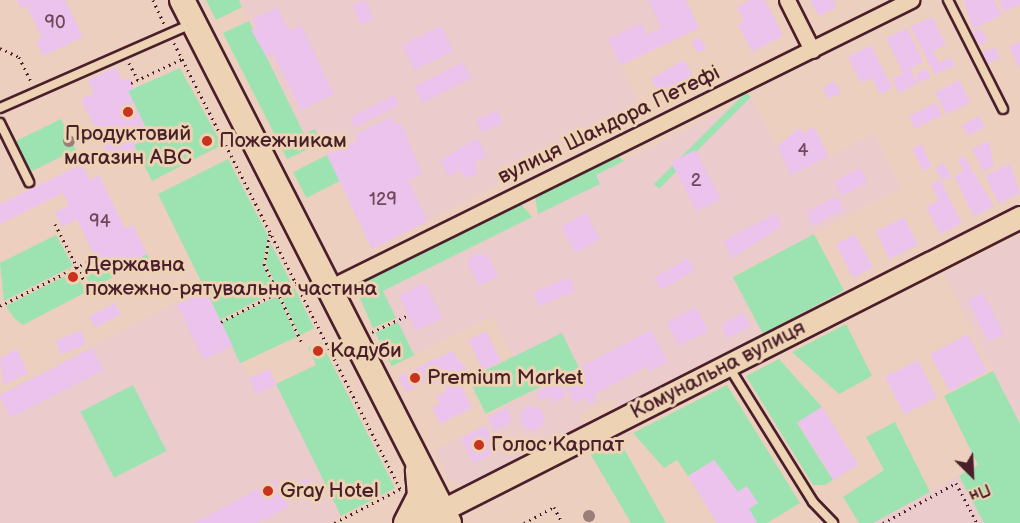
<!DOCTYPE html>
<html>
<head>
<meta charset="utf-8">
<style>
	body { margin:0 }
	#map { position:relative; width:1020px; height:523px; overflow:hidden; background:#edcfbf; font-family:"Balsamiq Sans",sans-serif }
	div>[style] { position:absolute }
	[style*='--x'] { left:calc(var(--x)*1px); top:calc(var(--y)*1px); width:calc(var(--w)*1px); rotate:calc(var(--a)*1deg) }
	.built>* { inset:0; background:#eccbcc }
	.green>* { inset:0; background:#9de3b1; transform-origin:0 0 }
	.building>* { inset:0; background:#ebc3ec; transform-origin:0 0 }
	.round { border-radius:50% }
	.path>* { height:3px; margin-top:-1.5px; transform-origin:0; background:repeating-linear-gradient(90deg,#4a1f2b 0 1.5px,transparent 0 6px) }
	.roads { filter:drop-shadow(2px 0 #4a1f2b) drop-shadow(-2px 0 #4a1f2b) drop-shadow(0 2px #4a1f2b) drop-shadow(0 -2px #4a1f2b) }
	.service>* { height:8px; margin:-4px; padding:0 4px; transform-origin:4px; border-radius:4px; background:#edd2b4 }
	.minor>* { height:15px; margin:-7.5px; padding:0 7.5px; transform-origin:7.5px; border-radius:7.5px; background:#edd2b4 }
	.secondary>* { height:21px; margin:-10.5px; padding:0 10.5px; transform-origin:10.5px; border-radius:10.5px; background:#edd2b4 }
	.primary>* { height:24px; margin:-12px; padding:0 12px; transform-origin:12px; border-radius:12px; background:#edd2b4 }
	.trees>* { width:12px; height:12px; margin:-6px; border-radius:50%; background:#9a7e79 }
	.dots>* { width:16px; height:16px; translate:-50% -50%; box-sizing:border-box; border:3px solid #edd2b4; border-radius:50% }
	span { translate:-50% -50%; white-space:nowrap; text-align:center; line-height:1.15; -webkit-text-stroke:6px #edd2b4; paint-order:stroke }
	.number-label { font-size:18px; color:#72485b }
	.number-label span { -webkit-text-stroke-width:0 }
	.street-label { font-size:21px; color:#4a1f2b }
	.poi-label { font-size:21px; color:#4a1f2b }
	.left { translate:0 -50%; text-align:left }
	.north { position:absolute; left:942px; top:445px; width:60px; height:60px; -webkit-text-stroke:4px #edd2b4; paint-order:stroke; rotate:156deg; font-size:16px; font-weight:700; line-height:24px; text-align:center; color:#4a1f2b }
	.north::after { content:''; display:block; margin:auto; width:21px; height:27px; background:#4a1f2b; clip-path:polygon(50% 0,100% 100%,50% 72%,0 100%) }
</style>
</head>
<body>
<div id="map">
	<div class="built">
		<i style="clip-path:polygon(239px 0,686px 0,699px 28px,621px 65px,642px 110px,372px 249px,315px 130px,304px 134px)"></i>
		<i style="clip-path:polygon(751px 97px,791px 175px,874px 134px,901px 188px,732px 276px,761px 333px,617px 408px,612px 398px,578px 415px,583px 425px,465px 486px,449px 479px,435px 450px,489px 422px,487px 416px,578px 368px,561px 334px,513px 357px,492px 316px,414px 355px,383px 291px,600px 184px,595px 175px)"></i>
		<i style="clip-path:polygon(1020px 235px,1020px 424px,944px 274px)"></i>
		<i style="clip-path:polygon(204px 287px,249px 378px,269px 369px,341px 516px,327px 523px,0 523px,0 396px)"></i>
		<i style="clip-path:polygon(959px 476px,984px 523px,873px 523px)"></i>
	</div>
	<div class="green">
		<i style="clip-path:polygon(206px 0,239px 0,242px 7px,216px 20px)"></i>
		<i style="clip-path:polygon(249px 21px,304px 134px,315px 129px,321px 143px,287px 159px,223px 33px)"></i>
		<i style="clip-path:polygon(180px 68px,222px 145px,152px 181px,134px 145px,146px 139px,147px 130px,128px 91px)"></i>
		<i style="left:746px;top:92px;width:7px;height:130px;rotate:45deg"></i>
		<i style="left:61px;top:119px;width:34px;height:51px;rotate:64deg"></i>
		<i style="left:327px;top:155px;width:29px;height:38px;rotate:63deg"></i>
		<i style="clip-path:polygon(618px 156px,624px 161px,596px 175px,600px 184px,538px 214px,535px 197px)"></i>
		<i style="clip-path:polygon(228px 159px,268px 236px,263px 265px,275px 291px,220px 320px,158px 194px)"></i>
		<i style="clip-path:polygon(521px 204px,532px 217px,383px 291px,396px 318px,373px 328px,355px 287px)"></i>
		<i style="left:814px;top:234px;width:64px;height:92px;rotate:62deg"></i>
		<i style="clip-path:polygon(56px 235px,73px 266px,4px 301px,0 263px)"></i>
		<i style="clip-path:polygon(270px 242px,291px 283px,278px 290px,266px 264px)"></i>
		<i style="clip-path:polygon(147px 254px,149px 258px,92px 288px,81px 268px,97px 260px,101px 270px,110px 265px,114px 271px)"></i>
		<i style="clip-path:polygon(75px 271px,86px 292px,23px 325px,14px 318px,6px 306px)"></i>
		<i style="left:294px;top:287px;width:46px;height:16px;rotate:64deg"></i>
		<i style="left:278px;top:296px;width:45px;height:63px;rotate:65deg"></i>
		<i style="left:398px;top:322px;width:37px;height:25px;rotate:64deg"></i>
		<i style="clip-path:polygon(846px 324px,872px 376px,839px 394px,792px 352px)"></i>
		<i style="left:562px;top:333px;width:39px;height:104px;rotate:64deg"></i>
		<i style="clip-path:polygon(321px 342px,395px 488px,341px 516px,276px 384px,316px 365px,308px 348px)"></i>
		<i style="clip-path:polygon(779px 359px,822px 407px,797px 423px,833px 480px,825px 485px,813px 485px,746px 376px)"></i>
		<i style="clip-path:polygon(993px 371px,1020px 424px,1020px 523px,984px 523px,959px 476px,978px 465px,944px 396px)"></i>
		<i style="left:133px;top:385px;width:74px;height:59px;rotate:63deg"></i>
		<i style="clip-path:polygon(727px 385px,800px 503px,767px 523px,757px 523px,749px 509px,746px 487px,738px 492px,714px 460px,688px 476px,677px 460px,664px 468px,633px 433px)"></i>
		<i style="clip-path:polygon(895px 422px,930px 492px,873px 523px,859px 523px,843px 497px,884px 470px,866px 437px)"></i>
		<i style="clip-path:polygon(619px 440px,666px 523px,631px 523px,591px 455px)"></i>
	</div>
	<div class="building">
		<i style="clip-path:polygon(17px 0,65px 0,83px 37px,43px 56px,36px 41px,42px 38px,26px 5px,20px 8px)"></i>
		<i style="left:365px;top:0;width:21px;height:14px;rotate:65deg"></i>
		<i style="clip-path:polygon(648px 0,686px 0,699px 28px,621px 65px,608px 39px,641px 23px,647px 35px,662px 28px)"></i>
		<i style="clip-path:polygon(750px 0,765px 0,783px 36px,752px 52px,738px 24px,744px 21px,737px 7px)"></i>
		<i style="clip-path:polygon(810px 0,833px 0,837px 7px,819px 16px)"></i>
		<i style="clip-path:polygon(964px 0,994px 0,1002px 15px,973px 29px)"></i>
		<i style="clip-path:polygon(999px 0,1020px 0,1020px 4px,1005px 12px)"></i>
		<i style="clip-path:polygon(277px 7px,289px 31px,301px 25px,334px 94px,301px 110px,273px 53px,266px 56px,251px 30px,257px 27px,253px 19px)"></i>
		<i style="clip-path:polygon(932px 17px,946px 44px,933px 51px,939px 63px,951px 57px,955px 65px,935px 75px,911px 27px)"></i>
		<i style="left:441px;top:26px;width:28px;height:43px;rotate:64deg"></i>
		<i style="clip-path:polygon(907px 28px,923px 62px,910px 69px,917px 84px,899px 93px,892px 79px,903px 73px,886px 38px)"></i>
		<i style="left:980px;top:28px;width:15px;height:9px;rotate:58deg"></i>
		<i style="left:700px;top:37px;width:13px;height:10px;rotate:61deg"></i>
		<i style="clip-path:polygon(1020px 41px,1020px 69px,1009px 47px)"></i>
		<i style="clip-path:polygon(871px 45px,892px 88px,880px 94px,872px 78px,861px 83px,848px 57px)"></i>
		<i style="left:995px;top:47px;width:12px;height:16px;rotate:66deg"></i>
		<i style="left:684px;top:60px;width:23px;height:38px;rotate:61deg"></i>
		<i style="left:463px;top:62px;width:18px;height:55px;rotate:63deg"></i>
		<i style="clip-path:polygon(115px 67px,123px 81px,129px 78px,134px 89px,128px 91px,147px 130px,143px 132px,146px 139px,134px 145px,139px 156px,115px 168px,81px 99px,94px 93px,88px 80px)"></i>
		<i style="left:926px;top:68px;width:10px;height:13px;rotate:61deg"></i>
		<i style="left:959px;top:80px;width:25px;height:27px;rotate:63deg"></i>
		<i style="clip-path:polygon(834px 81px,841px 93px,828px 99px,823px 88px)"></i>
		<i style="left:394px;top:95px;width:11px;height:50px;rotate:63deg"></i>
		<i style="left:936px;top:103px;width:14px;height:30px;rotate:65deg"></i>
		<i style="left:497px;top:110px;width:14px;height:23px;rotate:65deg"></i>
		<i style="left:979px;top:116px;width:13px;height:19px;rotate:63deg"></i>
		<i style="clip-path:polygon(392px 117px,396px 125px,401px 123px,422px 174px,408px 181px,428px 221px,372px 249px,327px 155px,359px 140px,356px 134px)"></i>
		<i style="clip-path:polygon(800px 127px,803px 133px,814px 127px,829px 156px,791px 175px,777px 146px)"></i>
		<i style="clip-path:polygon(477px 138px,487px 156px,475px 162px,477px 176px,464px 177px,460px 170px,448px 176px,440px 160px)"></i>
		<i style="clip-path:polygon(989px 141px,994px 166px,983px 172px,972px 149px)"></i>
		<i style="left:921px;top:144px;width:25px;height:10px;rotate:64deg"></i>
		<i style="left:695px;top:150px;width:55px;height:27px;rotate:62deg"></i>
		<i style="clip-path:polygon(964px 156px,994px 206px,974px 217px,954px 176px,964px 171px,958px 159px)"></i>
		<i style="left:944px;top:163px;width:15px;height:10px;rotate:62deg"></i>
		<i style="clip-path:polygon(1010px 163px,1020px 193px,999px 204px,985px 176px)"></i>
		<i style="clip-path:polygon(82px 164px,90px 180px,99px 175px,125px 228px,133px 225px,147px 254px,114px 271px,110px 265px,101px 270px,77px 219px,62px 227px,55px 212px,69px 205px,63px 193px,0 224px,0 204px)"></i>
		<i style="left:860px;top:168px;width:16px;height:29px;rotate:63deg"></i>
		<i style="clip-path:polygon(940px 180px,962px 223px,940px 234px,926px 207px,939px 200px,931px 184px)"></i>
		<i style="left:837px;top:196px;width:15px;height:35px;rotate:62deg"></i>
		<i style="left:586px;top:213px;width:30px;height:28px;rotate:62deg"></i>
		<i style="clip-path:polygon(776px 213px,782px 226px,732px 258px,723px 241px)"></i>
		<i style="left:904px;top:217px;width:31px;height:32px;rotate:63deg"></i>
		<i style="left:855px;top:234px;width:38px;height:22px;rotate:62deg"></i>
		<i style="clip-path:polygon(478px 252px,480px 256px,486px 253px,498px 276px,479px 286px,467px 262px)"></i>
		<i style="left:688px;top:258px;width:14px;height:39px;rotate:60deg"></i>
		<i style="left:569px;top:277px;width:15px;height:39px;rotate:67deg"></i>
		<i style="left:425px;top:283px;width:39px;height:29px;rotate:64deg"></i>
		<i style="left:206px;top:291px;width:61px;height:32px;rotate:64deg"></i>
		<i style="left:983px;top:293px;width:46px;height:17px;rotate:63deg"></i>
		<i style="left:115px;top:303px;width:13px;height:29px;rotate:63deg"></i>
		<i style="left:696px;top:307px;width:27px;height:33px;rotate:63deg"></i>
		<i style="left:743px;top:313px;width:15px;height:25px;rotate:62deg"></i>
		<i style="left:81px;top:330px;width:15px;height:28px;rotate:67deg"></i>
		<i style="clip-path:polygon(651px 330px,668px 362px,650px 371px,647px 366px,594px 394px,597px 400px,588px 404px,585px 398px,575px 404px,561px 377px)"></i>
		<i style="left:486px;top:331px;width:34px;height:20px;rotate:64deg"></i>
		<i style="left:968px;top:334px;width:42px;height:43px;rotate:62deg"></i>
		<i style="left:92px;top:348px;width:25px;height:104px;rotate:63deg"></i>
		<i style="clip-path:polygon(17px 349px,28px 373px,3px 385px,0 358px)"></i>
		<i style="clip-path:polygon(452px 351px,472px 376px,459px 382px,472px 408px,440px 424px,432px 408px,440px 404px,436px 397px,447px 391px,441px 380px,434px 384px,431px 379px,406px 392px,398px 377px)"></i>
		<i style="left:918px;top:360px;width:42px;height:37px;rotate:63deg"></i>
		<i style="left:269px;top:369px;width:17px;height:22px;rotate:65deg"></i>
		<i style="clip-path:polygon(559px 382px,566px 396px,553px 403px,549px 396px,540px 400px,537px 392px)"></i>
		<i class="round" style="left:520px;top:406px;width:24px;height:24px"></i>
		<i style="clip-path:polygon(507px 407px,511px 423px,495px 431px,488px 417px)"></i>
		<i style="left:822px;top:407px;width:68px;height:29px;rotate:58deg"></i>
		<i style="left:485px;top:426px;width:28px;height:27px;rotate:63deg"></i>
		<i style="clip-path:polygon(714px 460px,738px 492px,747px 486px,758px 503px,749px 509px,757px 523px,717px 523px,688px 476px)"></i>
		<i style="left:308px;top:478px;width:17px;height:16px;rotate:65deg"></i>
		<i style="clip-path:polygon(275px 480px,289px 506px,266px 519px,257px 523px,194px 523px)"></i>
	</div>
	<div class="path">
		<i style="--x:153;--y:0;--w:26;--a:65"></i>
		<i style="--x:174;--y:43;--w:500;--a:63.1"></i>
		<i style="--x:400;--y:489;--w:74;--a:152.7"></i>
		<i style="--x:0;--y:48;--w:21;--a:25"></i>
		<i style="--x:19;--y:57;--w:28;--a:64"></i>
		<i style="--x:129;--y:63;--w:19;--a:62"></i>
		<i style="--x:131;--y:83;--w:56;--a:-25.2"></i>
		<i style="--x:55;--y:224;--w:81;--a:62.8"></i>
		<i style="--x:270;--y:234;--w:31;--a:101"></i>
		<i style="--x:264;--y:264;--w:88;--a:64.3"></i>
		<i style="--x:0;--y:306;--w:106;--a:-26.8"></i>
		<i style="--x:221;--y:322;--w:85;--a:-27.5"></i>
		<i style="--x:372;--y:332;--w:40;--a:-25"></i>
		<i style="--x:524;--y:523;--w:34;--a:-28"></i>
		<i style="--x:554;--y:507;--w:18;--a:63"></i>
		<i style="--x:883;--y:523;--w:83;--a:-28.7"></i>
		<i style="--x:956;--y:483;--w:45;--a:62.3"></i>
	</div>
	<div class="roads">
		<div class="service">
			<i style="--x:948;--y:0;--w:122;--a:63.2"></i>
			<i style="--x:0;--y:108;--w:209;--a:-23.7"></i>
			<i style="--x:0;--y:123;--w:66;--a:63.8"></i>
			<i style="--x:729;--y:367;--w:159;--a:58.1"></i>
			<i style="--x:813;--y:502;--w:29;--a:46"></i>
		</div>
		<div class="minor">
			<i style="--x:787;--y:0;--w:56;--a:63.4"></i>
			<i style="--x:327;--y:289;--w:652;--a:-26.33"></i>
		</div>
		<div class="secondary">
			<i style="--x:417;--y:523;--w:676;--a:-26.91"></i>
		</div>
		<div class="primary">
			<i style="--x:182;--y:0;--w:587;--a:62.95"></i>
			<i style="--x:406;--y:523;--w:31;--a:-63"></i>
			<i style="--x:420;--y:495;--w:25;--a:-95"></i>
		</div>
	</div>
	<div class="trees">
		<i style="left:69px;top:141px"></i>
		<i style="left:589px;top:516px"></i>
	</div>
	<div class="dots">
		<i style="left:128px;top:112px;background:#c8321e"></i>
		<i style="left:207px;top:141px;background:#c8321e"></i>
		<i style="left:73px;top:277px;background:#c8321e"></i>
		<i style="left:318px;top:351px;background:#c8321e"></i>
		<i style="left:415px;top:378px;background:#c8321e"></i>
		<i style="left:479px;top:445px;background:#c8321e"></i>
		<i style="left:268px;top:491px;background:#c8321e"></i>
	</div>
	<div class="number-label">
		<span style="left:55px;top:23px">90</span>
		<span style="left:803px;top:151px">4</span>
		<span style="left:696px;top:181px">2</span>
		<span style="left:383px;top:200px">129</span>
		<span style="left:100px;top:222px">94</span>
	</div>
	<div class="street-label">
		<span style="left:609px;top:125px;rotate:-26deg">вулиця Шандора Петефі</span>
		<span style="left:718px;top:370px;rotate:-27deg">Комунальна вулиця</span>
	</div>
	<div class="poi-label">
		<span style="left:128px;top:146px">Продуктовий<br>магазин ABC</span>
		<span class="left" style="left:219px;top:141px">Пожежникам</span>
		<span class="left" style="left:85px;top:277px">Державна<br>пожежно-рятувальна частина</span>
		<span class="left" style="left:330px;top:351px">Кадуби</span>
		<span class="left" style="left:427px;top:378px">Premium Market</span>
		<span class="left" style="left:491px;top:445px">Голос Карпат</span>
		<span class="left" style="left:280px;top:491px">Gray Hotel</span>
	</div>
	<div class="north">Пн</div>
</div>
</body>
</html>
